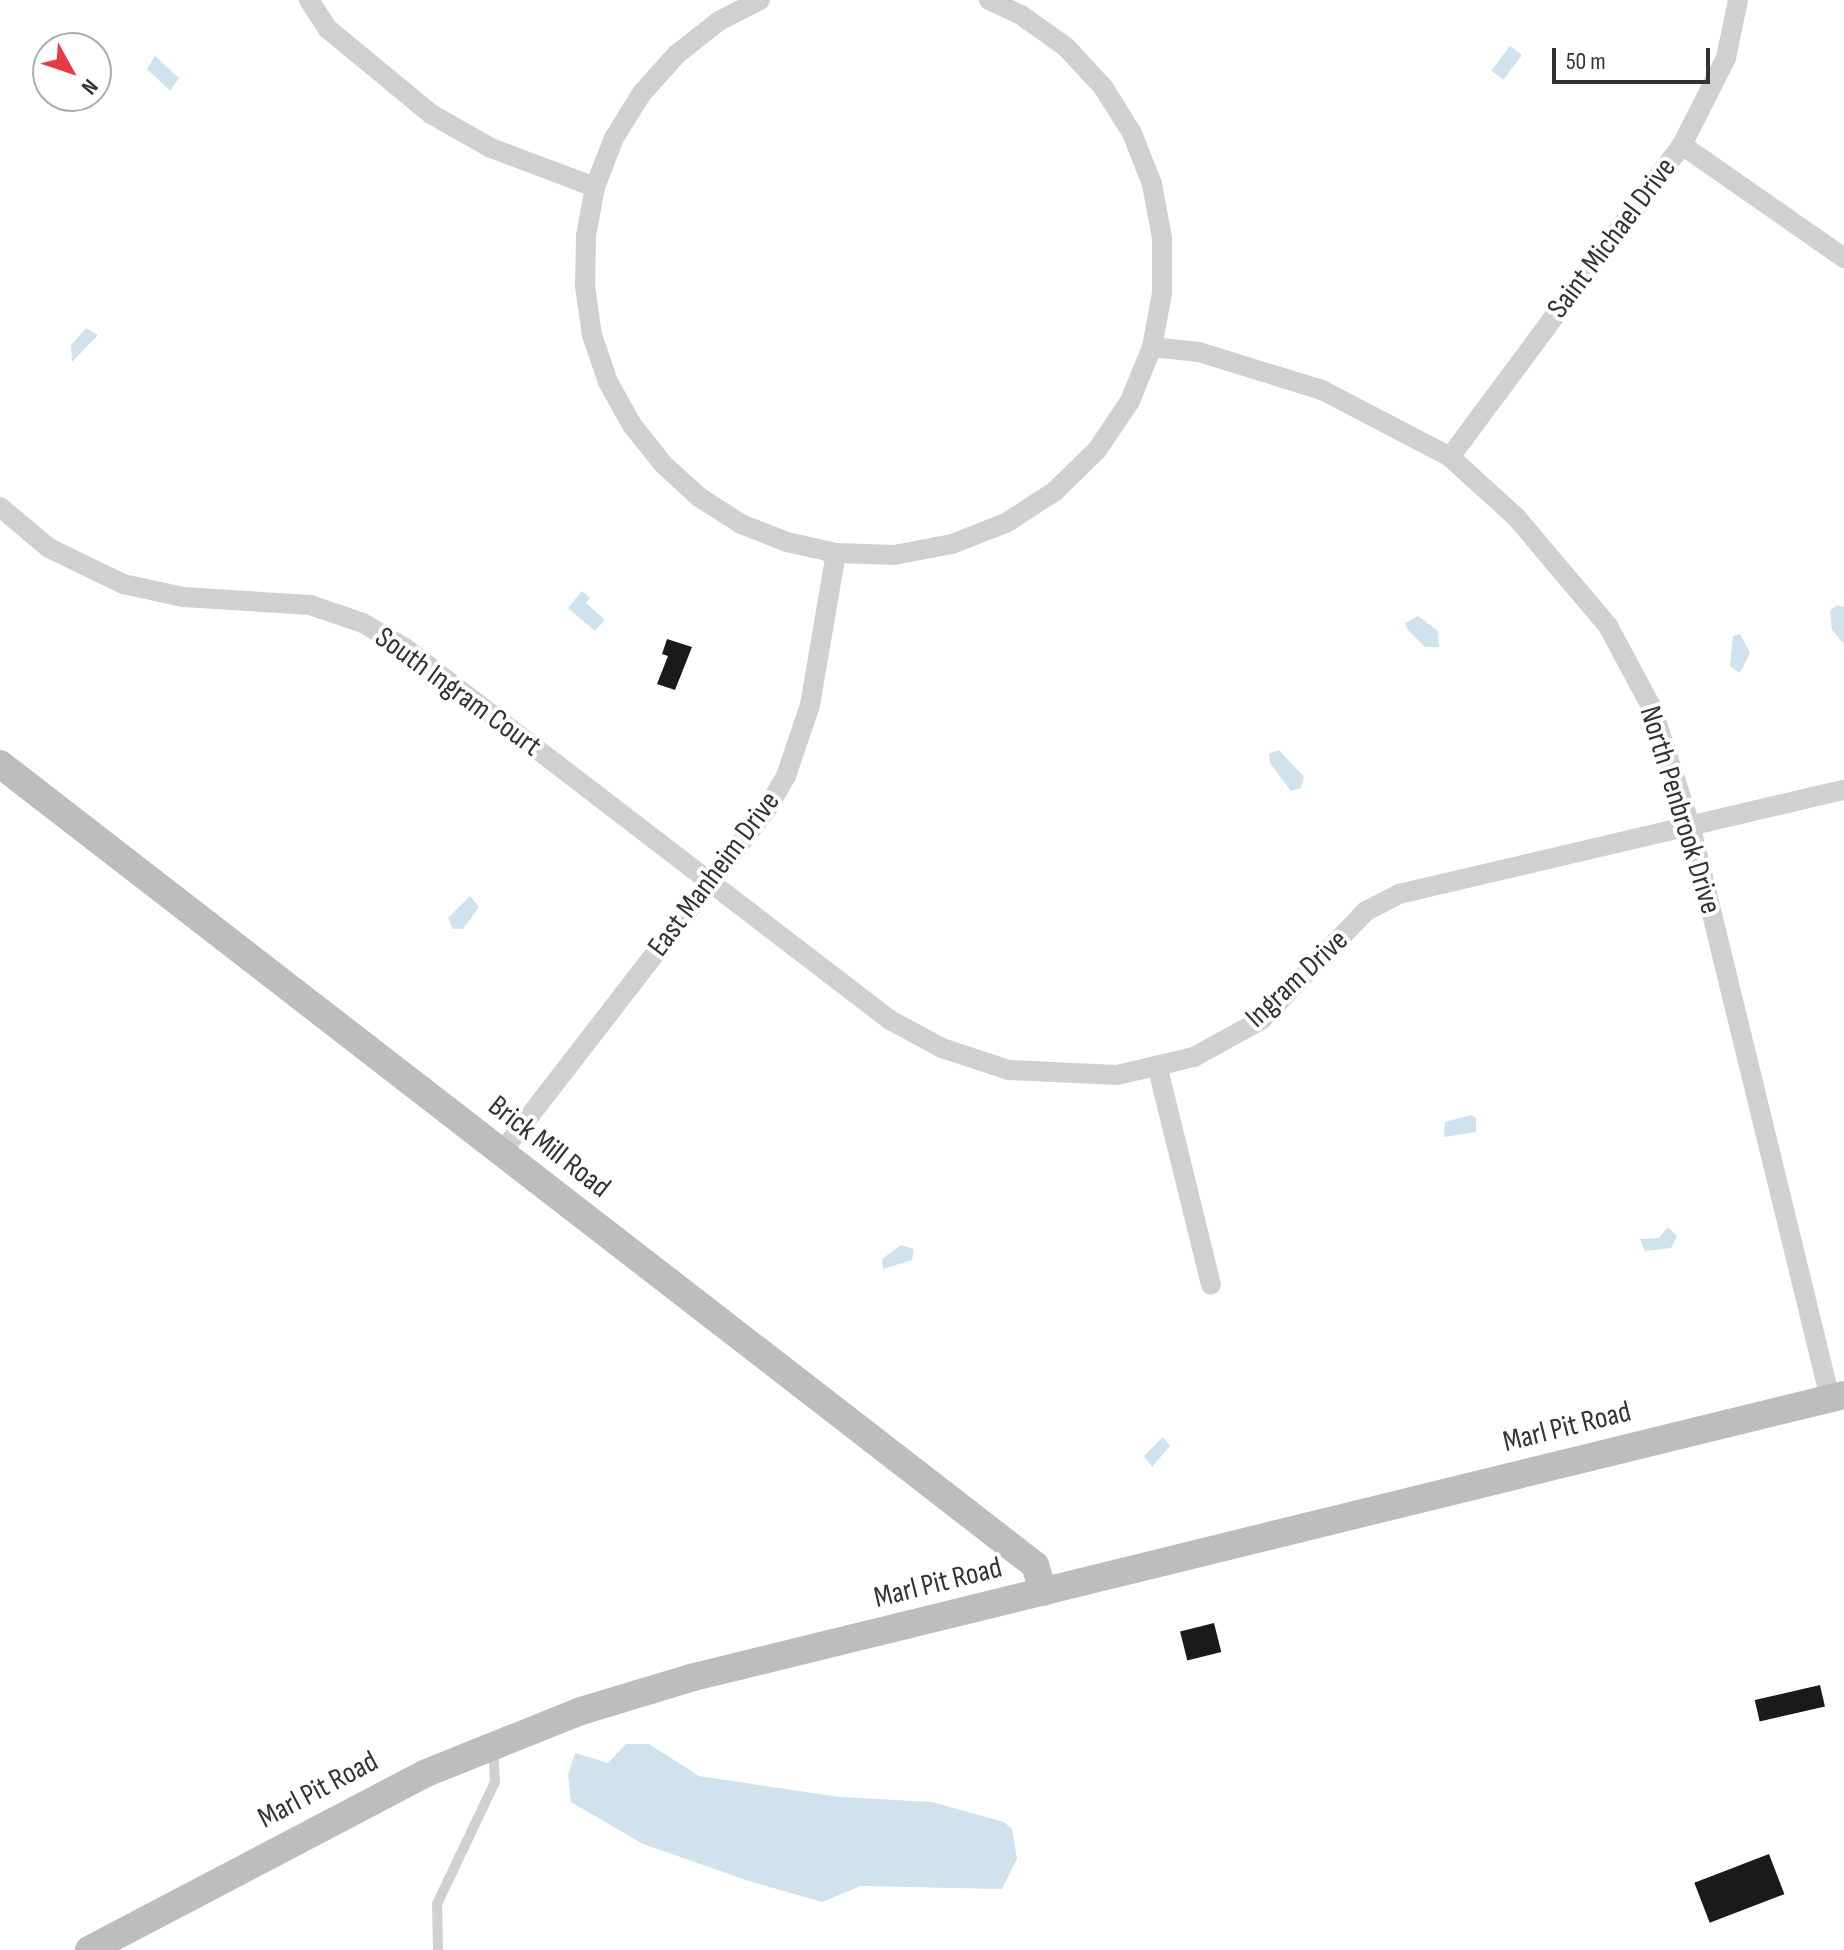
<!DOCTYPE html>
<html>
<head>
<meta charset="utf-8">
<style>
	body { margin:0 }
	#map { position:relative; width:1844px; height:1950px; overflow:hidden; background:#fff; font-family:"Sofia Sans Condensed",sans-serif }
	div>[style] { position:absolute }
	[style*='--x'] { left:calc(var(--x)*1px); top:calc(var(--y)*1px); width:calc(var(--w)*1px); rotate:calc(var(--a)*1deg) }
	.water>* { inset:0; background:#cfe2ee; transform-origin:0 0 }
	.building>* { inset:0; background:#1a1a1a; transform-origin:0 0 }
	.lane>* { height:10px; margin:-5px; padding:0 5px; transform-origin:5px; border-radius:5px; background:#d0d0d0 }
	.street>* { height:20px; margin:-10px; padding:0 10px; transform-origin:10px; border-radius:10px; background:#d0d0d0 }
	.secondary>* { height:28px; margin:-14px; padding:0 14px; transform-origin:14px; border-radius:14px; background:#bdbdbd }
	span { translate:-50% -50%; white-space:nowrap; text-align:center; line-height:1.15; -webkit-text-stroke:8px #fff; paint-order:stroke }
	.street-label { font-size:30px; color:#333 }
	.north { position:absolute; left:32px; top:32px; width:80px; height:80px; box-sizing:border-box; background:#fff; border:2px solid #adadad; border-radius:50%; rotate:130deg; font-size:22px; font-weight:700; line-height:32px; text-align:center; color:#333 }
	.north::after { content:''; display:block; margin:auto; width:28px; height:36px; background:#e63946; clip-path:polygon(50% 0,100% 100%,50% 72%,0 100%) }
	.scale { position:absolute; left:1552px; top:48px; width:158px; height:36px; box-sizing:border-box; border:4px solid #333; border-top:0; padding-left:10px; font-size:24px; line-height:28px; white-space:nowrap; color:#333; -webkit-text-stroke:6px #fff; paint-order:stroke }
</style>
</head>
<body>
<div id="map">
	<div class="water">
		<i style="left:1510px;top:46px;width:15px;height:31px;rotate:37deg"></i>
		<i style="clip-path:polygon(155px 56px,179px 78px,170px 91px,147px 69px)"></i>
		<i style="clip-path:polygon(86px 328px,98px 335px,72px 362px,71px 345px)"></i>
		<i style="clip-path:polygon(582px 591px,590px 598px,586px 603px,605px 620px,595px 631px,568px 608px)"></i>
		<i style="clip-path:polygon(1837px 605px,1844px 607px,1844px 644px,1832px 630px,1830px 611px)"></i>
		<i style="clip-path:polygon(1418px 616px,1438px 631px,1439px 647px,1425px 647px,1408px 630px,1405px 623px)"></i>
		<i style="clip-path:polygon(1740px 634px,1750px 653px,1740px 673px,1730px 666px,1733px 636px)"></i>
		<i style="clip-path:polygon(1279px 750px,1304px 777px,1301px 788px,1291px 791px,1270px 763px,1269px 754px)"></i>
		<i style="clip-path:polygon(470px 896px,479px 907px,463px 929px,453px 929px,448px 918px)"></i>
		<i style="clip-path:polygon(1471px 1115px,1476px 1118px,1476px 1132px,1444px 1137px,1445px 1122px)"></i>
		<i style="clip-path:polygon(1668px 1227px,1677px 1236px,1671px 1248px,1645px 1251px,1640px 1239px,1659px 1238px)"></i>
		<i style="clip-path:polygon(901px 1245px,914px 1249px,912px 1260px,883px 1269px,882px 1259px)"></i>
		<i style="clip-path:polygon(1163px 1437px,1170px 1446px,1152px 1467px,1144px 1456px)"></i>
		<i style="clip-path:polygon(626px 1744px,649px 1744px,699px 1776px,840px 1797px,932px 1802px,1004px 1822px,1012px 1829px,1017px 1859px,1002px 1889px,861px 1886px,822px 1902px,749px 1881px,643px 1844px,571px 1802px,568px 1775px,575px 1753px,608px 1763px)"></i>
	</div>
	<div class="building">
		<i style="clip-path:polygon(667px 639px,692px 647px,675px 690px,657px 684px,668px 656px,662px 654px)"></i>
		<i style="left:1214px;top:1623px;width:30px;height:35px;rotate:76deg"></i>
		<i style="left:1820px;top:1685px;width:22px;height:67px;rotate:77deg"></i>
		<i style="left:1769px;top:1854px;width:43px;height:80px;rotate:69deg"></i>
	</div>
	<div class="lane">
		<i style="--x:438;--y:1950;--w:46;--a:-91.2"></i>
		<i style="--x:437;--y:1904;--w:135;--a:-64.6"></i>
		<i style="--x:495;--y:1782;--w:33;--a:-93"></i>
	</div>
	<div class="street">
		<i style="--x:309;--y:0;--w:35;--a:57"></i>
		<i style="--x:328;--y:29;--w:134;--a:39.5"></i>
		<i style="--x:431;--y:114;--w:69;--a:29.5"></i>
		<i style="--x:491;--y:148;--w:111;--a:20.6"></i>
		<i style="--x:760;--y:0;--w:46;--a:152.9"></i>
		<i style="--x:719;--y:21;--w:53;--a:141.8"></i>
		<i style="--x:677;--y:54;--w:52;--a:131.9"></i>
		<i style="--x:642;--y:93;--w:53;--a:121.9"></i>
		<i style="--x:614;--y:138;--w:53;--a:111.2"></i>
		<i style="--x:595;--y:187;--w:50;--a:100.4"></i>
		<i style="--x:586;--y:236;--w:50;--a:91.1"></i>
		<i style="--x:585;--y:286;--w:49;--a:81.9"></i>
		<i style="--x:592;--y:335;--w:50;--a:71.2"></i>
		<i style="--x:608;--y:382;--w:49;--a:60.8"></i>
		<i style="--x:632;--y:425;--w:50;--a:51.5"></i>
		<i style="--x:663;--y:464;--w:49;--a:42.5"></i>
		<i style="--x:699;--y:497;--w:50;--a:32.7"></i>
		<i style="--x:741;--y:524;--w:49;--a:21.4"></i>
		<i style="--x:787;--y:542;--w:50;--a:12.7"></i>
		<i style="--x:836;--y:553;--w:58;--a:2"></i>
		<i style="--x:894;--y:555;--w:59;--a:-10.7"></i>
		<i style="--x:952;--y:544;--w:58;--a:-21.3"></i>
		<i style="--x:1006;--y:523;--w:59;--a:-33.1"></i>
		<i style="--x:1055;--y:491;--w:59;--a:-44.3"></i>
		<i style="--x:1097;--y:450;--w:59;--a:-56"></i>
		<i style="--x:1130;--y:401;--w:58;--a:-67.8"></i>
		<i style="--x:1152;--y:347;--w:55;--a:-79.5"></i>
		<i style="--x:1162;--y:293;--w:55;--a:-90"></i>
		<i style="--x:1162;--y:238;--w:55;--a:-100.5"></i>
		<i style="--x:1152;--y:184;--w:55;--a:-111.4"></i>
		<i style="--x:1132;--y:133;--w:54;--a:-122.2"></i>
		<i style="--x:1103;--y:87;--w:54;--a:-132.8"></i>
		<i style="--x:1066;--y:47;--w:55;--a:-144.6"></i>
		<i style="--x:1021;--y:15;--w:35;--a:-155"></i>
		<i style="--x:1682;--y:145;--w:198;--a:34.9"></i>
		<i style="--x:1152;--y:347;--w:47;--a:6.1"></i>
		<i style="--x:1199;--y:352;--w:129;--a:17.2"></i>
		<i style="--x:1322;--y:390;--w:144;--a:27.6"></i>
		<i style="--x:1450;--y:457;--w:89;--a:42.3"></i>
		<i style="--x:1516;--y:517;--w:143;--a:49.8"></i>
		<i style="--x:1608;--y:626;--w:93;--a:61.8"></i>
		<i style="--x:1652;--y:708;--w:126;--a:72"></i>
		<i style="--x:1691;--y:828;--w:587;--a:76.3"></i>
		<i style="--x:1450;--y:457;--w:389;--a:-53.4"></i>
		<i style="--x:1682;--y:145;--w:97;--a:-63.2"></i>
		<i style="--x:1726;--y:58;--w:59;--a:-78.3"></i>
		<i style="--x:0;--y:507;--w:64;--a:39.9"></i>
		<i style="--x:49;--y:548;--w:82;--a:25.9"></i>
		<i style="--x:123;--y:584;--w:61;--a:12.2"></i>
		<i style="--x:183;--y:597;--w:127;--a:3.6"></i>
		<i style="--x:310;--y:605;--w:56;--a:18.8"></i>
		<i style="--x:363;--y:623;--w:49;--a:30.8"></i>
		<i style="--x:405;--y:648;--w:611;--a:37.49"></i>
		<i style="--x:890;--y:1020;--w:59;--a:28.3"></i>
		<i style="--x:942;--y:1048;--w:70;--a:18.4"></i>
		<i style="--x:1008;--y:1070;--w:109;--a:2.6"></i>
		<i style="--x:1117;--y:1075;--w:79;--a:-13.2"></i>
		<i style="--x:1194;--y:1057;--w:77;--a:-28.9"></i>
		<i style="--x:1261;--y:1020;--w:151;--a:-46.1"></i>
		<i style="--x:1366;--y:911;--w:37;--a:-27"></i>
		<i style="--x:1399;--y:894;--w:457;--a:-13.2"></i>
		<i style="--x:1158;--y:1069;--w:222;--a:76.2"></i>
		<i style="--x:501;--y:1153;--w:431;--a:-52.3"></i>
		<i style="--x:765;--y:812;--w:42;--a:-59.7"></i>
		<i style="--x:786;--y:776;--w:75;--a:-71.3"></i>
		<i style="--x:810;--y:705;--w:154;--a:-80.3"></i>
	</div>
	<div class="secondary">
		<i style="--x:0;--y:764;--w:1309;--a:37.74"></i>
		<i style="--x:1035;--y:1565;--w:28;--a:73"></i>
		<i style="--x:89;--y:1950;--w:378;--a:-27.7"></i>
		<i style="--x:424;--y:1774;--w:169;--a:-21.9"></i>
		<i style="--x:581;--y:1711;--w:114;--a:-16.8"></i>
		<i style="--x:690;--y:1678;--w:1188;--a:-13.78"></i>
	</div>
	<div class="street-label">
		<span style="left:1612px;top:238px;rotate:-53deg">Saint Michael Drive</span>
		<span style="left:458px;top:692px;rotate:36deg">South Ingram Court</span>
		<span style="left:1680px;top:810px;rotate:73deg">North Penbrook Drive</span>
		<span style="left:714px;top:874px;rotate:-53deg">East Manheim Drive</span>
		<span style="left:1297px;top:979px;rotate:-43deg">Ingram Drive</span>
		<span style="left:549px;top:1147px;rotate:38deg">Brick Mill Road</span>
		<span style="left:1567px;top:1427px;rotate:-14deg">Marl Pit Road</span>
		<span style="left:938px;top:1583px;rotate:-14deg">Marl Pit Road</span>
		<span style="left:318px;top:1790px;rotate:-28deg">Marl Pit Road</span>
	</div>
	<div class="north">N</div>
	<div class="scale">50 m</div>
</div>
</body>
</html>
